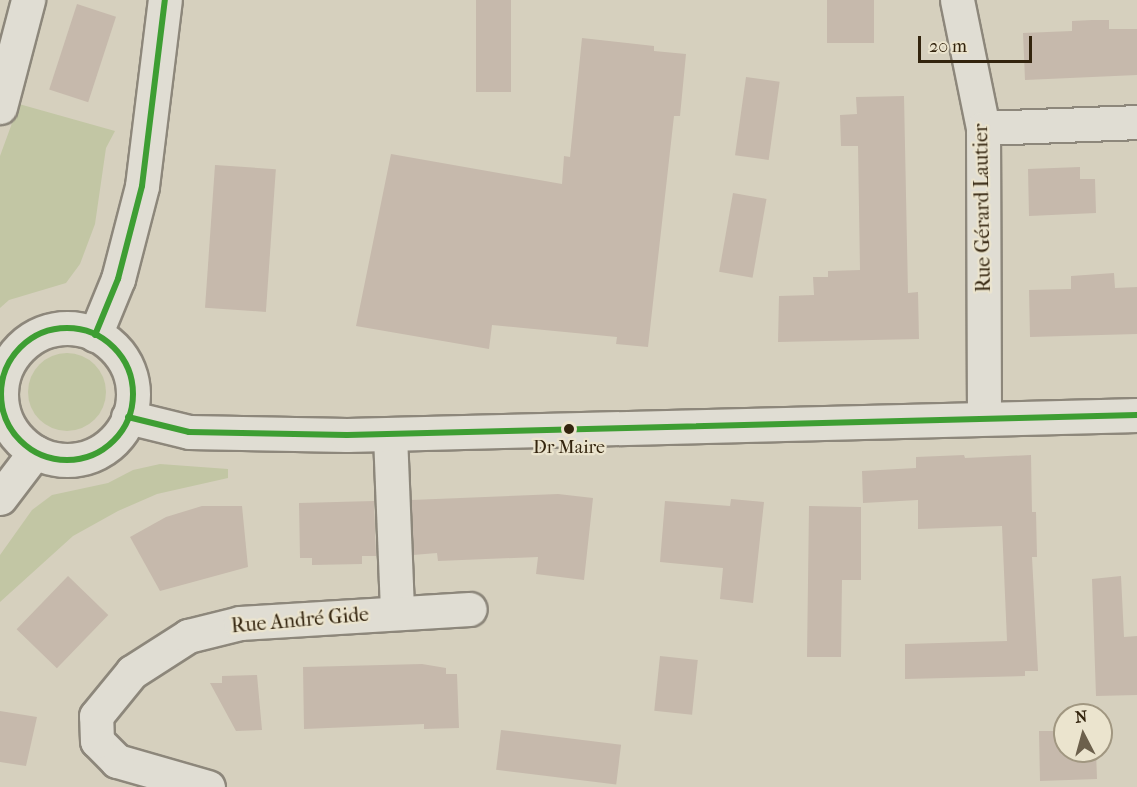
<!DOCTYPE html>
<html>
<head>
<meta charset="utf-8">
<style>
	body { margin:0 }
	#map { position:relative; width:1137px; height:787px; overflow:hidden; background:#d6d0be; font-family:"IM FELL French Canon",serif }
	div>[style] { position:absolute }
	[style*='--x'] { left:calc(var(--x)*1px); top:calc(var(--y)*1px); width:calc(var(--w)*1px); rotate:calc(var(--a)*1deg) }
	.green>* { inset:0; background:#c2c6a4 }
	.round { border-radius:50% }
	.building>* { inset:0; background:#c6b9ac; transform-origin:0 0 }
	.roads { filter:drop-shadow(2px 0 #8d877b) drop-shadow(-2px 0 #8d877b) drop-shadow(0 2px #8d877b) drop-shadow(0 -2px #8d877b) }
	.minor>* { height:33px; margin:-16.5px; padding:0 16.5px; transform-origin:16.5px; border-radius:16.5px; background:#e0ddd3 }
	.tertiary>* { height:33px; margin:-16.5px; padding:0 16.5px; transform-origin:16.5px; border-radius:16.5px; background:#e0ddd3 }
	.tertiary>.ring { margin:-16.5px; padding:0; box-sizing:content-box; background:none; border:33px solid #e0ddd3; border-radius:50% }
	.bus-1>* { height:6px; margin:-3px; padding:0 3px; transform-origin:3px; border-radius:3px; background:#3e9e33 }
	.bus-1>.ring { margin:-3px; padding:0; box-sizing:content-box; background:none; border:6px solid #3e9e33; border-radius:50% }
	.dots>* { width:16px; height:16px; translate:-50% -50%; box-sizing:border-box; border:3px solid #ebe4ce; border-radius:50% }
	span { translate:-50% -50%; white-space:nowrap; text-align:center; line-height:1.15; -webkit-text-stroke:4.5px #ebe4ce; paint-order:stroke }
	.bus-label { font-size:18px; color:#33240e }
	.street-label { font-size:20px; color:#33240e }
	.north { position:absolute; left:1053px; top:703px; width:60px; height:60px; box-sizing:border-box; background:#ebe4ce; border:2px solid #a19781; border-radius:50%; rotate:354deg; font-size:16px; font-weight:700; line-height:24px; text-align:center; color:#33240e }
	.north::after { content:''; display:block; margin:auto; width:21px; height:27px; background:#6c604c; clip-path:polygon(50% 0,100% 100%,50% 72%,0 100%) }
	.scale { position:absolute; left:918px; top:36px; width:114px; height:27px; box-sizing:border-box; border:3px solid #33240e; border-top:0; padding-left:8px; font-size:18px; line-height:21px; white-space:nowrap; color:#33240e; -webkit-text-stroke:4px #ebe4ce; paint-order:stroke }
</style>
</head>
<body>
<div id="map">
	<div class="green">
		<i style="clip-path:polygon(19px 104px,115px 131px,106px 148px,95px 224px,80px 264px,66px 283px,9px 300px,0 308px,0 156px)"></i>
		<i class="round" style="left:28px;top:353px;width:78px;height:78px"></i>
		<i style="clip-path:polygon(160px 464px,228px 469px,228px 478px,157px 494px,118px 511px,73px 536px,0 602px,0 555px,32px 510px,52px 495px,108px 483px,133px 470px)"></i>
	</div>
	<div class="building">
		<i style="left:476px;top:0;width:35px;height:92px"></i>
		<i style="left:827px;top:0;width:47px;height:43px"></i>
		<i style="left:77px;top:4px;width:41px;height:90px;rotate:18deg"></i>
		<i style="clip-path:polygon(1092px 20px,1109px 20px,1109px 29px,1137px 29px,1137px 75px,1025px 80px,1023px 33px,1072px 31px,1072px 21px)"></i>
		<i style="clip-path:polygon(582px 38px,654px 46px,654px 51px,686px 54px,680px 116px,674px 116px,648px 347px,616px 344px,617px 337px,492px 325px,489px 349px,356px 326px,391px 154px,562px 184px,564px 156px,570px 157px)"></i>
		<i style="left:746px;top:77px;width:34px;height:79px;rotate:8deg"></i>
		<i style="clip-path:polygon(904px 96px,908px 293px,918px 292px,919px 339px,778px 342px,779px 296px,814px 295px,813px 277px,828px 277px,828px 271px,860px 270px,858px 146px,841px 146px,840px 115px,857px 114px,856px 97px)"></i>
		<i style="left:215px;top:165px;width:61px;height:143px;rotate:4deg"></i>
		<i style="clip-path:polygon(1080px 167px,1080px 179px,1095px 179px,1096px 213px,1029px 216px,1028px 169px)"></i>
		<i style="left:733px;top:193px;width:34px;height:80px;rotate:10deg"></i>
		<i style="clip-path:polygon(1114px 273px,1115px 288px,1137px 287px,1137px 334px,1030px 337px,1029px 290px,1071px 289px,1071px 276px)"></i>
		<i style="clip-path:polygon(964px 455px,965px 458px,1031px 455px,1032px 512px,1036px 512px,1037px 557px,1032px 557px,1038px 671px,1025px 671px,1025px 676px,905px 679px,905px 644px,1007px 641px,1002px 526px,918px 529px,918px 500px,863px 503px,862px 471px,916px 468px,916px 457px)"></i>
		<i style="clip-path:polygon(558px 494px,593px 498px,584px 580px,536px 574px,538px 557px,438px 561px,437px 553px,413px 555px,411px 500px)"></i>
		<i style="clip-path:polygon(731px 499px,764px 502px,753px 603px,720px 599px,723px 568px,660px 562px,665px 501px,730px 506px)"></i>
		<i style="clip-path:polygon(374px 501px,376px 556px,362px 556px,362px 564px,312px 565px,312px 558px,300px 558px,299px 503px)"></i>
		<i style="clip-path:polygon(202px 506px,242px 506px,248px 567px,160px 591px,130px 537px,166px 517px)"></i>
		<i style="clip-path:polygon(809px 506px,861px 507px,861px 580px,842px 580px,841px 657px,807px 657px)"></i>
		<i style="left:68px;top:576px;width:56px;height:74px;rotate:44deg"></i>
		<i style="clip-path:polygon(1121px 576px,1124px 637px,1137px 636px,1137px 695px,1096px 696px,1092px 579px)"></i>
		<i style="left:660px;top:656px;width:38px;height:55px;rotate:6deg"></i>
		<i style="clip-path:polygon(422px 664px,446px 668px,446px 674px,457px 674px,459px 728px,424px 729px,424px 724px,304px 729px,303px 667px)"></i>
		<i style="clip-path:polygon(257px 675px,262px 730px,236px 731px,210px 683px,222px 683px,222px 676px)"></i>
		<i style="clip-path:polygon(0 711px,37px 717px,26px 766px,0 762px)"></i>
		<i style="left:501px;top:730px;width:121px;height:40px;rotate:7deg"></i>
		<i style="clip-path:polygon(1039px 731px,1065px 731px,1065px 751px,1096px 751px,1097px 779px,1040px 781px)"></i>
	</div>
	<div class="roads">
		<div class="minor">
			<i style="--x:957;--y:0;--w:131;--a:78.5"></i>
			<i style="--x:983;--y:128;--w:290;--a:89.8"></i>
			<i style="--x:0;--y:107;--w:111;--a:-75.3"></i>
			<i style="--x:983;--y:128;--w:154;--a:-2.2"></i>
			<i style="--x:0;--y:408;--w:2;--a:27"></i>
			<i style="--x:390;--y:435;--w:177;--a:87.7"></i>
			<i style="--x:0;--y:498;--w:58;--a:-52.7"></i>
			<i style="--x:208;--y:787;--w:95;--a:-164.1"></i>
			<i style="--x:117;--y:761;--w:28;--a:-135"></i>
			<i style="--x:97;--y:741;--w:25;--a:-92"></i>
			<i style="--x:96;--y:716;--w:57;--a:-50.7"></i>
			<i style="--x:132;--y:672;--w:67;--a:-32.7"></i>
			<i style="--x:188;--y:636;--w:54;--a:-14"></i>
			<i style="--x:240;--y:623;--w:230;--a:-3.5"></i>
		</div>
		<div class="tertiary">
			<i class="ring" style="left:1px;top:328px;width:99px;height:99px"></i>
			<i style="--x:95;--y:335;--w:61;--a:-67.7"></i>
			<i style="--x:118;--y:279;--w:96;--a:-75.5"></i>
			<i style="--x:142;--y:186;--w:187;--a:-83"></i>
			<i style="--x:128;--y:417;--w:63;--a:13.8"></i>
			<i style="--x:189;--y:432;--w:158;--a:1.1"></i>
			<i style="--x:347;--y:435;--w:790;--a:-1.45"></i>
		</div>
	</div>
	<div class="bus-1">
		<i class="ring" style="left:1px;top:328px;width:126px;height:126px"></i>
		<i style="--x:95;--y:335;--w:61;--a:-67.7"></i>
		<i style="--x:118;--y:279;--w:96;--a:-75.5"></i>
		<i style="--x:142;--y:186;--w:187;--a:-83"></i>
		<i style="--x:128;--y:417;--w:63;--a:13.8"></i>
		<i style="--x:189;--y:432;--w:158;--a:1.1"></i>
		<i style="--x:347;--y:435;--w:790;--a:-1.45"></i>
	</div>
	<div class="dots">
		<i style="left:569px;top:429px;background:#33240e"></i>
	</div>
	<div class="bus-label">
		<span style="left:569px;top:448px">Dr Maire</span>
	</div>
	<div class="street-label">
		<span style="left:982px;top:208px;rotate:-91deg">Rue Gérard Lautier</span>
		<span style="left:300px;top:620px;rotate:-5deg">Rue André Gide</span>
	</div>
	<div class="north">N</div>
	<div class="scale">20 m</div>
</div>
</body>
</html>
